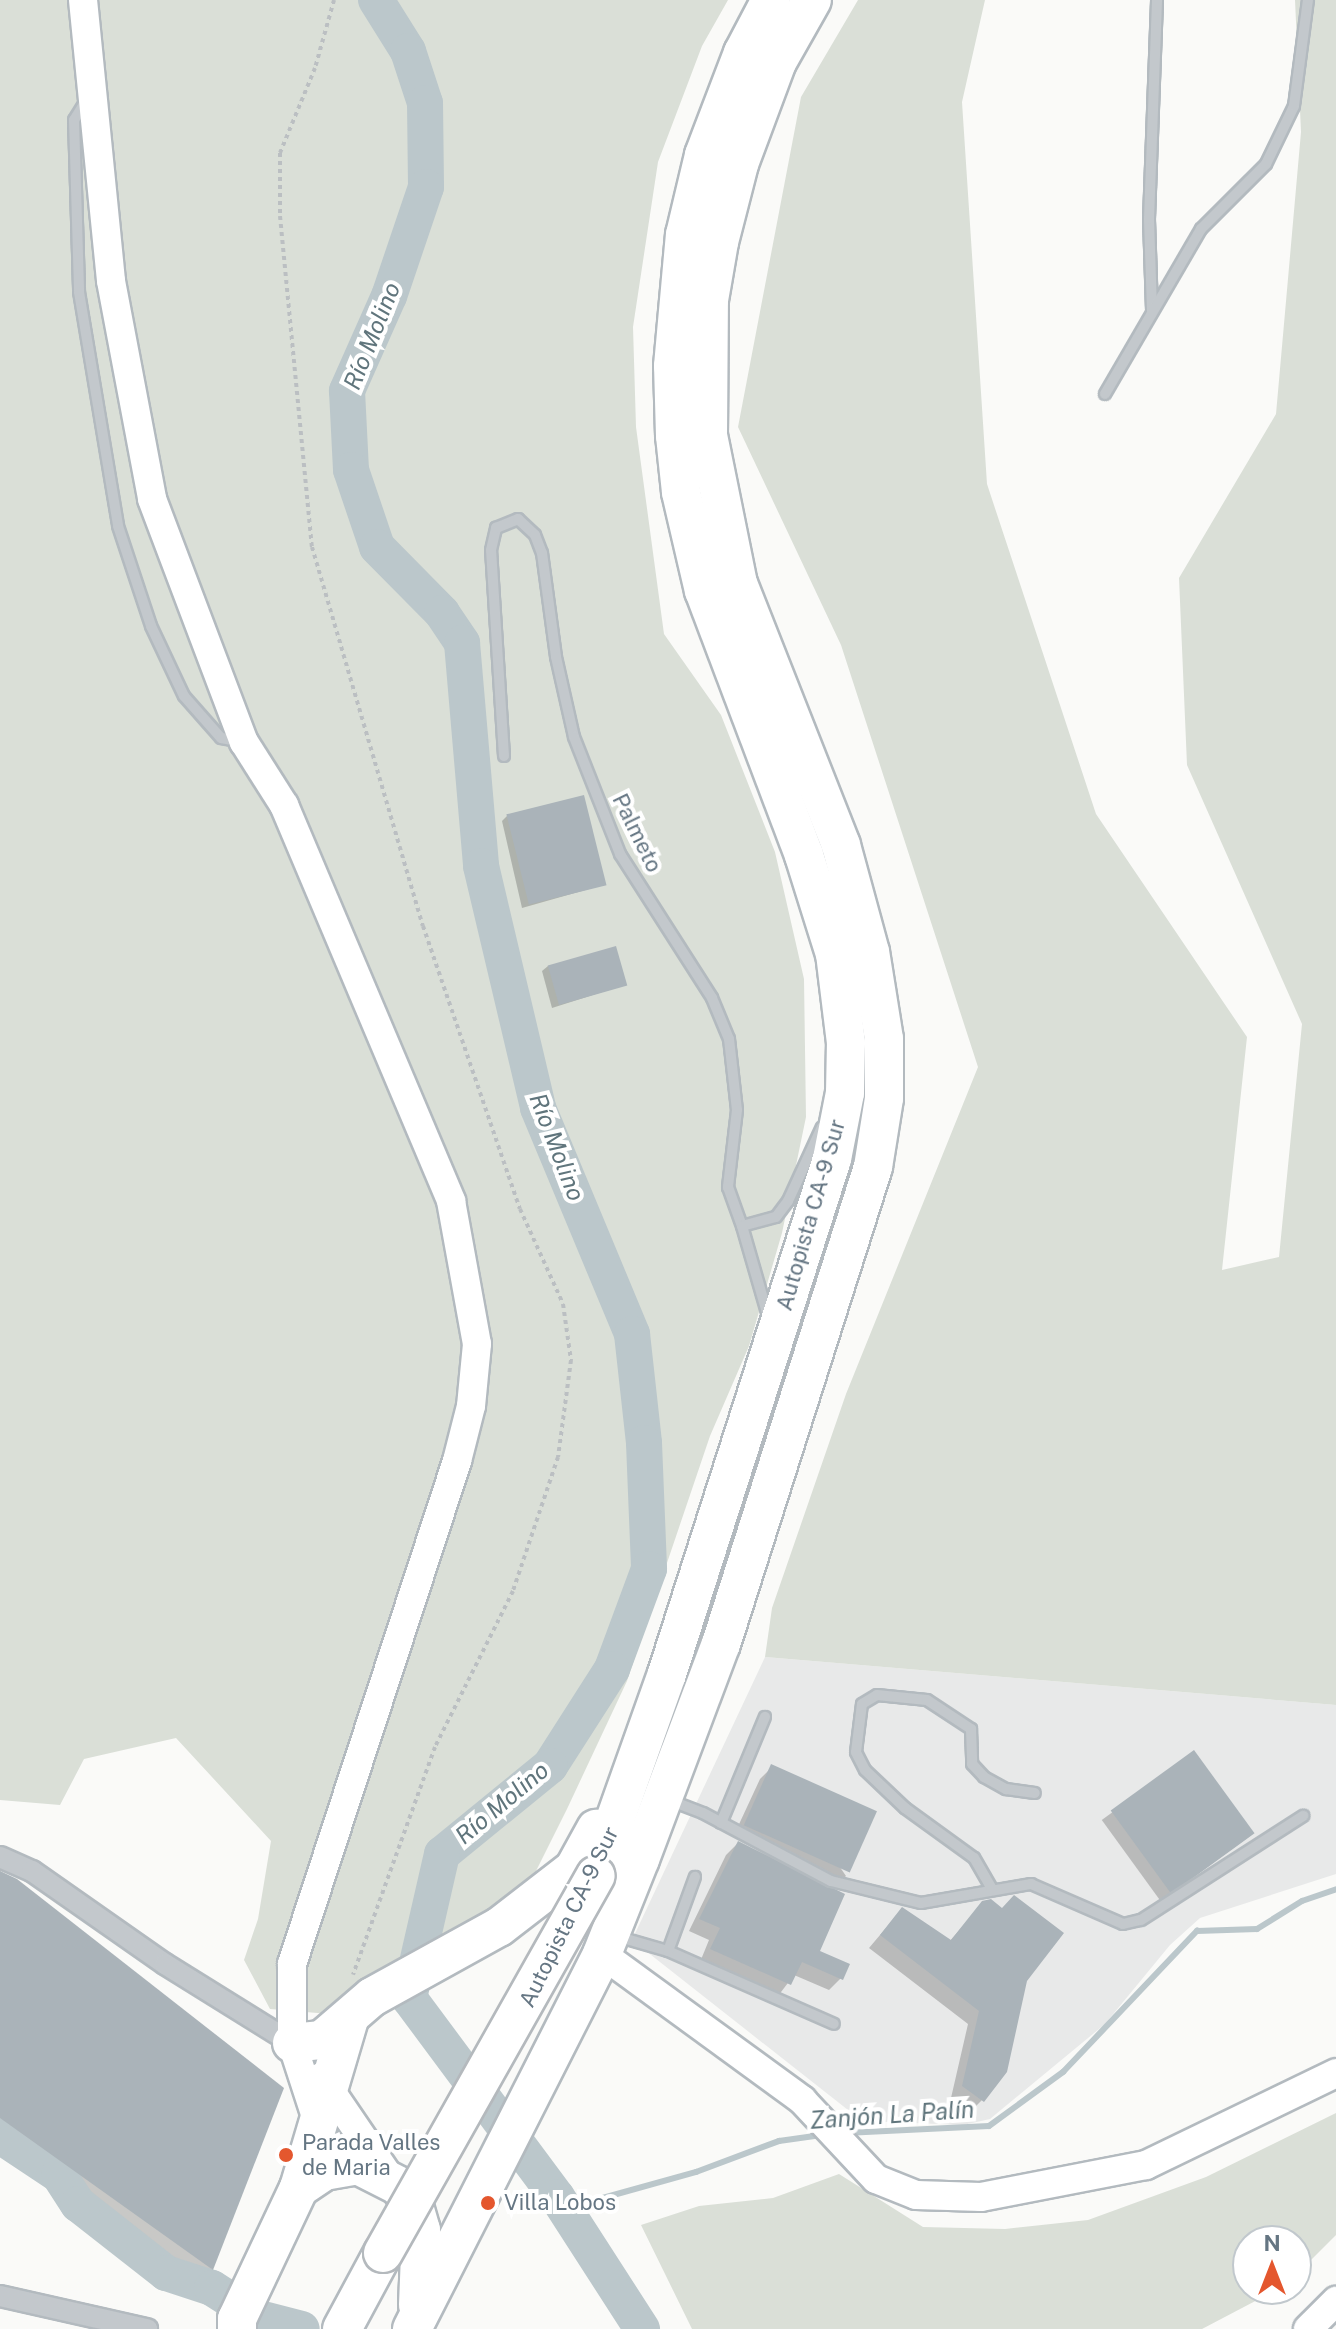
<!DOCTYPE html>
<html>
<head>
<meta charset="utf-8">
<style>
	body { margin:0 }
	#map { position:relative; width:1336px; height:2329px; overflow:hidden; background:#fafaf8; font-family:"Public Sans",sans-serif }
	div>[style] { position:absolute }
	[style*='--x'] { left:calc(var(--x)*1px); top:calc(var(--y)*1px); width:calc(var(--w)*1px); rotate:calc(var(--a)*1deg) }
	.built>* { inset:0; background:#e8e9e9 }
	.green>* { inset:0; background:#dadfd7 }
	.shadow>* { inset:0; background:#0003; transform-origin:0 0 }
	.stream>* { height:6px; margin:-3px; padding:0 3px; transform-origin:3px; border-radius:3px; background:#bbc7cb }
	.river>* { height:36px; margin:-18px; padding:0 18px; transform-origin:18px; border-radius:18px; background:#bbc7cb }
	.building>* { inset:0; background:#aab3b9; transform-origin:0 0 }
	.path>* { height:4px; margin-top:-2px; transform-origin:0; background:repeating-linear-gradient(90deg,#bbbfc2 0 4px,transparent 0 8px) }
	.roads { filter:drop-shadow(2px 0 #b3babf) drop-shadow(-2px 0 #b3babf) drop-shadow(0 2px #b3babf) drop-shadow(0 -2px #b3babf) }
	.lane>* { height:10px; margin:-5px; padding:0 5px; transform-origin:5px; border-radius:5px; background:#c3c8cc }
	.street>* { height:20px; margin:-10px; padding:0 10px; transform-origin:10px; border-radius:10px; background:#c3c8cc }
	.secondary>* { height:28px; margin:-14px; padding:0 14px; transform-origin:14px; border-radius:14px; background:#fff }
	.highway>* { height:38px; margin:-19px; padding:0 19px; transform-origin:19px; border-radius:19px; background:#fff }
	.bridges { filter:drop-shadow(2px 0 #b4b9bd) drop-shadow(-2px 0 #b4b9bd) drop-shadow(0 2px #b4b9bd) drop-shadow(0 -2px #b4b9bd) }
	.highway-bridge>* { height:38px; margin:-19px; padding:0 19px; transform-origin:19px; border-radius:19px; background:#fff }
	.dots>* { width:22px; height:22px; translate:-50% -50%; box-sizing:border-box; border:4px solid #fff; border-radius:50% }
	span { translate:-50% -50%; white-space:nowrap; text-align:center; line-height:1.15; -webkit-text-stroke:8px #fff; paint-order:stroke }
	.street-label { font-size:22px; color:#657683 }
	.poi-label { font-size:22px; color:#657683 }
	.left { translate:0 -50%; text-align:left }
	.water-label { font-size:24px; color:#60757c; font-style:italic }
	.north { position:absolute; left:1232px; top:2225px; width:80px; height:80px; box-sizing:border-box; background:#fff; border:2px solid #c1c8cd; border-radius:50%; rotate:0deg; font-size:22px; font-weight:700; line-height:32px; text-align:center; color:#657683 }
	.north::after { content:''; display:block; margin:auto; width:28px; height:36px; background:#e4572e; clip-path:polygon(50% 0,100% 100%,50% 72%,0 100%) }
</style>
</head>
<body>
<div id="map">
	<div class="built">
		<i style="clip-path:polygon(765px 1657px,1336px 1705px,1336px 1874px,1200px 1918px,1170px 1945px,1105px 2024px,990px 2119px,963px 2125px,862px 2121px,632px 1940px)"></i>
	</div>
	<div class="green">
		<i style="clip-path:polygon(0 0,728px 0,702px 46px,658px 162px,633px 327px,636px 427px,664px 634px,721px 715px,775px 852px,804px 979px,806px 1117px,782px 1233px,749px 1346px,710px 1436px,627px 1681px,567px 1809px,535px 1873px,488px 1922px,365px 2017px,270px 2009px,244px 1960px,258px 1919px,271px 1841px,176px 1738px,84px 1759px,60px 1805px,0 1800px)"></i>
		<i style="clip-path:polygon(858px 0,985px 0,962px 102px,987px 484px,1096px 814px,1247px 1037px,1222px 1270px,1279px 1257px,1302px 1024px,1187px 765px,1179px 578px,1276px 414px,1301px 132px,1295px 0,1336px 0,1336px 1705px,765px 1657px,772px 1608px,846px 1394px,978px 1067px,841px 645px,738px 427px,801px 97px)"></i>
		<i style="clip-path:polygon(1336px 2113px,1336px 2235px,1296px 2275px,1296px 2241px,1248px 2241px,1248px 2289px,1278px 2289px,1202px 2329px,692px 2329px,641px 2225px,699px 2206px,773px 2198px,839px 2174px,923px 2227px,1005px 2229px,1088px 2220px,1206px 2177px)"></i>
	</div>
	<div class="shadow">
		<i style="clip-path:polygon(507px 816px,603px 885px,522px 908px,502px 821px)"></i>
		<i style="clip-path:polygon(548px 966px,624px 985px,552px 1008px,542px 971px)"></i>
		<i style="left:1194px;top:1753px;width:100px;height:114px;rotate:54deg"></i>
		<i style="clip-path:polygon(772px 1767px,846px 1876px,832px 1890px,817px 1952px,841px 1978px,829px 1990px,794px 1975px,778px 1996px,700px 1962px,709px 1940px,689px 1931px,726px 1855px,738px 1843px,792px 1866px,734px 1835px,760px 1779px)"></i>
		<i style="clip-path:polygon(0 1871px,282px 2089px,211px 2269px,203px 2278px,0 2133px)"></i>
		<i style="clip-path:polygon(983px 1903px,1025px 1980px,982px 2100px,970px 2112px,951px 2098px,968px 2024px,869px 1948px,902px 1909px,949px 1942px)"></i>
	</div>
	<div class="stream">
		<i style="--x:845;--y:2133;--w:144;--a:-2.8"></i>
		<i style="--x:989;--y:2126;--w:92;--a:-36.1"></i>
		<i style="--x:1063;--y:2072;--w:195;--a:-46.5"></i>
		<i style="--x:1197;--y:1931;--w:60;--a:-1.9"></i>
		<i style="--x:1257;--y:1929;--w:53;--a:-31.9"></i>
		<i style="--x:1302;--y:1901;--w:36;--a:-19"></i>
		<i style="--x:571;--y:2221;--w:36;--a:-38"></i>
		<i style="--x:599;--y:2199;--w:101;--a:-15.6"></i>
		<i style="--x:696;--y:2172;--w:89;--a:-20.5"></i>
		<i style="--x:779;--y:2141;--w:43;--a:-7.9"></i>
	</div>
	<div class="river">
		<i style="--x:376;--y:0;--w:60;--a:57.9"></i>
		<i style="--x:408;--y:51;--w:55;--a:71.9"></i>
		<i style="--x:425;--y:103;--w:84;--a:89.3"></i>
		<i style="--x:426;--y:187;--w:115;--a:108.7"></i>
		<i style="--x:389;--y:296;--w:104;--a:113.9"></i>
		<i style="--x:347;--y:391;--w:79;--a:87.1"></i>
		<i style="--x:351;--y:470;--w:81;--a:71.3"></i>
		<i style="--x:377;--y:547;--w:93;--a:45.4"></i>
		<i style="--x:442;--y:613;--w:36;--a:56"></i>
		<i style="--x:462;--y:643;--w:224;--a:85.1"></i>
		<i style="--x:481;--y:866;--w:249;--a:76.7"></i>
		<i style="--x:538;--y:1108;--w:245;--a:67.4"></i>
		<i style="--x:632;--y:1334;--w:110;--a:83.7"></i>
		<i style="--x:644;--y:1443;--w:126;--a:87.7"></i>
		<i style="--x:649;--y:1569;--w:107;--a:110.3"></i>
		<i style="--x:612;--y:1669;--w:115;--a:122.6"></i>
		<i style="--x:550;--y:1766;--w:139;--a:140.8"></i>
		<i style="--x:442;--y:1854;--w:148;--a:102.9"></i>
		<i style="--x:409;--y:1998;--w:248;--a:53.4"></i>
		<i style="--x:557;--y:2197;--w:157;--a:57.2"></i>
		<i style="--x:0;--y:2136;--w:71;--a:33.5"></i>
		<i style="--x:59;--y:2175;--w:35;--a:57"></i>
		<i style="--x:78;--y:2204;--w:112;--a:38.1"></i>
		<i style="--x:166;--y:2273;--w:48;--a:18.1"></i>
		<i style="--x:212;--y:2288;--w:56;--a:32.6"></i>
		<i style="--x:259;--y:2318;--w:44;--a:14.3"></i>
	</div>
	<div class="building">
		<i style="left:584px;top:795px;width:93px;height:80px;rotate:76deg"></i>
		<i style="left:616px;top:946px;width:41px;height:71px;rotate:74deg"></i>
		<i style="left:1194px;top:1750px;width:103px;height:103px;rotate:54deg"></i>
		<i style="left:771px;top:1764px;width:116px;height:67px;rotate:24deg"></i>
		<i style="clip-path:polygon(738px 1841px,845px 1894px,820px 1951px,850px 1964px,843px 1980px,802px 1962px,791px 1985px,710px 1949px,720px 1928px,699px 1919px)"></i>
		<i style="clip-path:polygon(0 1871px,17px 1879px,284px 2088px,213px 2270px,0 2118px)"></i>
		<i style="clip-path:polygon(1014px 1895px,1064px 1933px,1027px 1981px,1007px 2072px,984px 2102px,962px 2086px,979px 2011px,880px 1935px,902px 1907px,951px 1940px,982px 1901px,991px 1899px,1002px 1908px)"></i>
	</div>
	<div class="path">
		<i style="--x:334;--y:0;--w:71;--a:105.6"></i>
		<i style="--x:315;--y:68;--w:92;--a:112.4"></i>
		<i style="--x:280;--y:153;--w:63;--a:90"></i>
		<i style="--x:280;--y:216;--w:333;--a:84.5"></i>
		<i style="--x:312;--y:547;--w:395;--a:73.7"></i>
		<i style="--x:423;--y:926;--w:299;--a:71.1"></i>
		<i style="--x:520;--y:1209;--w:104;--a:65.6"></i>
		<i style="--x:563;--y:1304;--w:57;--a:81.9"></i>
		<i style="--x:571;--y:1360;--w:98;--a:97.6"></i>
		<i style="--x:558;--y:1457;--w:141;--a:108.6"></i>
		<i style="--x:513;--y:1591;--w:174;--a:116.6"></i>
		<i style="--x:435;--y:1747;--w:242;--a:109.8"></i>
	</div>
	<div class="roads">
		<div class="lane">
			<i style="--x:86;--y:101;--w:22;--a:122"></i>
			<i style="--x:74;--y:120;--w:172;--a:88.3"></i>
			<i style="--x:79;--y:292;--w:237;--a:80.5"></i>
			<i style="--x:118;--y:526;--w:105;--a:71.7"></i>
			<i style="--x:151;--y:626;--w:77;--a:64.8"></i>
			<i style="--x:184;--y:696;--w:56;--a:48.6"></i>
			<i style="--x:221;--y:738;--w:17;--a:10"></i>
			<i style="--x:1152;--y:310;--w:91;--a:-91.9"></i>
			<i style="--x:1149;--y:219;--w:219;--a:-87.9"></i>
			<i style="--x:1105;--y:394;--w:191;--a:-59.8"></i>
			<i style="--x:1201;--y:229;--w:92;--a:-45"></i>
			<i style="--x:1266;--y:164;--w:64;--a:-64.2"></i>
			<i style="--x:1294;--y:106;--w:107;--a:-82.5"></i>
			<i style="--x:504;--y:756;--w:206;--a:-93.6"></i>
			<i style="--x:491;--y:550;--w:23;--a:-77"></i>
			<i style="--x:496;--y:528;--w:24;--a:-22"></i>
			<i style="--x:518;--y:519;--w:23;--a:43"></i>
			<i style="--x:535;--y:535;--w:19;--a:69"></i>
			<i style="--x:542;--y:553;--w:105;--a:82.3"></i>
			<i style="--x:556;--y:657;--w:82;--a:77.3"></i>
			<i style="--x:574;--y:737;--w:126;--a:68.5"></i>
			<i style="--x:620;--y:854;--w:171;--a:57.4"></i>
			<i style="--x:712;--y:998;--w:44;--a:67.5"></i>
			<i style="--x:729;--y:1039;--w:71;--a:83.6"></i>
			<i style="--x:737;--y:1110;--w:78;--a:96.7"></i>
			<i style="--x:728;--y:1187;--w:41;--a:70.3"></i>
			<i style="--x:742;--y:1226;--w:35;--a:-15"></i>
			<i style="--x:776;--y:1217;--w:20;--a:-53"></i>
			<i style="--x:788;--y:1201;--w:81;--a:-65.3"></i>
			<i style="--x:742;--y:1226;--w:94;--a:73.9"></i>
			<i style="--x:669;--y:1800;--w:36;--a:21"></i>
			<i style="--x:703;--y:1813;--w:145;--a:28"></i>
			<i style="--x:831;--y:1881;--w:93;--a:13.7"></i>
			<i style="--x:921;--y:1903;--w:112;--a:-9.8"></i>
			<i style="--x:1031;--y:1884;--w:100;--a:23.5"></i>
			<i style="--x:1123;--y:1924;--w:18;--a:-13"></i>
			<i style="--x:1141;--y:1920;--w:193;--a:-32.7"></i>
			<i style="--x:721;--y:1823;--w:115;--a:-67.5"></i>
			<i style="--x:992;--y:1889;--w:36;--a:-120"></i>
			<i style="--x:974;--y:1858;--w:85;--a:-144.1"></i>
			<i style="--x:905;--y:1808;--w:55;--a:-136.5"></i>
			<i style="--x:865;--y:1770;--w:20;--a:-117"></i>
			<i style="--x:856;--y:1752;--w:48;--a:-82.9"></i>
			<i style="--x:862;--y:1704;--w:17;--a:-31"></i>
			<i style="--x:877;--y:1695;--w:50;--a:5.7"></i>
			<i style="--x:927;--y:1700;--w:53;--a:33.4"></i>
			<i style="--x:971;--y:1729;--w:35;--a:88"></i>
			<i style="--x:972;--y:1764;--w:18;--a:47"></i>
			<i style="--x:984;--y:1777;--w:25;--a:29"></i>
			<i style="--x:1006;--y:1789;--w:29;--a:8"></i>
			<i style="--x:616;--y:1936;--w:54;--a:16.1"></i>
			<i style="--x:668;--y:1951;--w:181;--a:23.7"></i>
			<i style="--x:668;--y:1951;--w:79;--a:-70"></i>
		</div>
		<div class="street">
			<i style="--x:0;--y:1857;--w:35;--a:24"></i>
			<i style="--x:32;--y:1871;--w:162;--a:35"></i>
			<i style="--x:165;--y:1964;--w:150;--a:31.9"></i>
			<i style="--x:0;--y:2296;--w:151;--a:12.7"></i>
		</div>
		<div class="secondary">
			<i style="--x:83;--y:0;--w:282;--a:84.3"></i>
			<i style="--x:111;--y:281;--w:222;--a:79.3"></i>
			<i style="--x:152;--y:499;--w:260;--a:69.3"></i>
			<i style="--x:244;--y:742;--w:75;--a:57.6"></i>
			<i style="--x:284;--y:805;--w:430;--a:67.1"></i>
			<i style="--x:451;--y:1201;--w:145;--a:79.7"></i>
			<i style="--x:477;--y:1344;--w:62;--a:95.5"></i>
			<i style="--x:471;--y:1406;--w:57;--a:104.3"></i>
			<i style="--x:457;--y:1461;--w:529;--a:108.16"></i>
			<i style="--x:292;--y:1964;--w:79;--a:90"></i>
			<i style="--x:292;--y:2043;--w:78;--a:72"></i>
			<i style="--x:602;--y:1954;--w:248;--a:36.1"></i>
			<i style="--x:802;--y:2100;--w:108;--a:46.9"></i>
			<i style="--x:876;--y:2179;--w:43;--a:21.8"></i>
			<i style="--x:916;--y:2195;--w:65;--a:1.8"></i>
			<i style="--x:981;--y:2197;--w:168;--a:-11"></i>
			<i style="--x:1146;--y:2165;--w:211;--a:-25.8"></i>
			<i style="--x:321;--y:2077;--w:122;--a:55.7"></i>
			<i style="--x:1308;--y:2329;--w:40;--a:-45"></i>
		</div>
		<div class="highway">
			<i style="--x:595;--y:1876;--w:214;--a:-70.4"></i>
			<i style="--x:667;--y:1674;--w:541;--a:-72.24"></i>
			<i style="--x:832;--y:1159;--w:67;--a:-78.9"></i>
			<i style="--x:845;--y:1093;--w:50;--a:-88.9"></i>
			<i style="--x:846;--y:1043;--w:90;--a:-97"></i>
			<i style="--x:835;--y:954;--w:104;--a:-107.4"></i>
			<i style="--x:804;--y:855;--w:282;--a:-110.7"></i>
			<i style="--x:704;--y:591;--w:102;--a:-103.1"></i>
			<i style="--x:681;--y:492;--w:56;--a:-96.1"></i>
			<i style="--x:675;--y:436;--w:70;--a:-91.6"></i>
			<i style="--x:673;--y:366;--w:132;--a:-84.8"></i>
			<i style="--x:685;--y:235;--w:82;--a:-76.6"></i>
			<i style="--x:704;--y:155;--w:109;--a:-69.1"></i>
			<i style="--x:743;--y:53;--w:60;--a:-62.2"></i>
			<i style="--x:292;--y:2043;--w:30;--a:-6"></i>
			<i style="--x:322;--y:2040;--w:66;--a:-40.7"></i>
			<i style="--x:372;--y:1997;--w:145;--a:-28.9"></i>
			<i style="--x:499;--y:1927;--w:95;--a:-37.7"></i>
			<i style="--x:574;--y:1869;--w:46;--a:-61.2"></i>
			<i style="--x:299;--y:2188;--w:30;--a:-34"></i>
			<i style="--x:324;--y:2171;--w:35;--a:-10"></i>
			<i style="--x:358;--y:2165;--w:46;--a:27.1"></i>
			<i style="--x:399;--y:2186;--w:25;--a:53"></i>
			<i style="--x:414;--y:2206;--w:25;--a:74"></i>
			<i style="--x:421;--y:2230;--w:75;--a:92.3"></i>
			<i style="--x:237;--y:2329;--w:10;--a:-90"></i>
			<i style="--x:237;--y:2319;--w:145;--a:-64.7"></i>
			<i style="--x:299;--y:2188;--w:176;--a:-73.5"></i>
			<i style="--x:342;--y:2329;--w:86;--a:-61.7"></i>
			<i style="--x:412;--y:2329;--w:420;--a:-63.1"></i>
			<i style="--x:602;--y:1954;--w:102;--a:-68.2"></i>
			<i style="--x:640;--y:1859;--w:230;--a:-69.4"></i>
			<i style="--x:721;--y:1644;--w:501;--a:-72.33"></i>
			<i style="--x:873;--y:1167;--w:70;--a:-80.9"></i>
			<i style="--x:884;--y:1098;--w:59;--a:-90"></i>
			<i style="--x:884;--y:1039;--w:88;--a:-99.1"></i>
			<i style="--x:870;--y:952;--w:111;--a:-105.2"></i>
			<i style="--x:841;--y:845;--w:281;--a:-111.5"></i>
			<i style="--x:738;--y:584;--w:152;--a:-101.4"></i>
			<i style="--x:708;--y:435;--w:135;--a:-89.6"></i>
			<i style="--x:709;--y:300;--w:59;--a:-80.2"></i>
			<i style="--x:719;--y:242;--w:81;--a:-75.6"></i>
			<i style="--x:739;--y:164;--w:109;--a:-69.6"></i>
			<i style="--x:777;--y:62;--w:71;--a:-60.6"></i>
		</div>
	</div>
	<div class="bridges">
		<div class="highway-bridge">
			<i style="--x:383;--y:2253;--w:433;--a:-60.6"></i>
		</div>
	</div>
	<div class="dots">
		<i style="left:286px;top:2155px;background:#e4572e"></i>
		<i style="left:488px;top:2203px;background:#e4572e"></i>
	</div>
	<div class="street-label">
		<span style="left:637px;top:833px;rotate:64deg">Palmeto</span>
		<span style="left:811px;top:1215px;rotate:-74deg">Autopista CA-9 Sur</span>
		<span style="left:569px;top:1917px;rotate:-64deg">Autopista CA-9 Sur</span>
	</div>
	<div class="poi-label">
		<span class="left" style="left:302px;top:2155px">Parada Valles<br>de Maria</span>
		<span class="left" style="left:504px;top:2203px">Villa Lobos</span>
	</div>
	<div class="water-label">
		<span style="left:372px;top:336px;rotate:-68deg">Río Molino</span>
		<span style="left:557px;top:1147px;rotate:69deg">Río Molino</span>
		<span style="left:502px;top:1803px;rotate:-40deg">Río Molino</span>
		<span style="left:892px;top:2115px;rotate:-4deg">Zanjón La Palín</span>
	</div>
	<div class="north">N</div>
</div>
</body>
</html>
